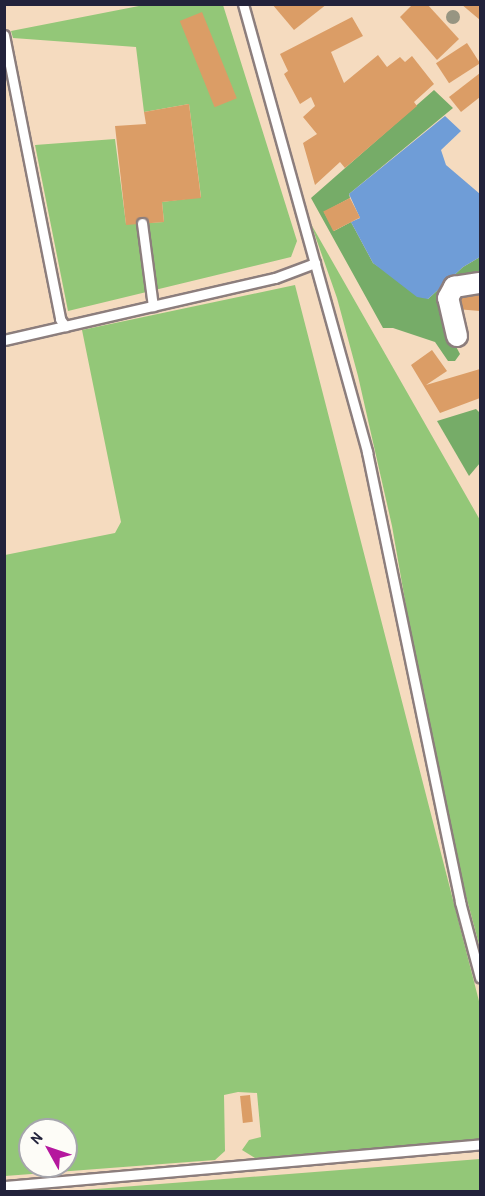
<!DOCTYPE html>
<html>
<head>
<meta charset="utf-8">
<style>
	body { margin:0 }
	#map { position:relative; width:485px; height:1196px; overflow:hidden; background:#f5dbbf; font-family:"Patrick Hand",sans-serif }
	div>[style] { position:absolute }
	[style*='--x'] { left:calc(var(--x)*1px); top:calc(var(--y)*1px); width:calc(var(--w)*1px); rotate:calc(var(--a)*1deg) }
	.green>* { inset:0; background:#93c778 }
	.forest>* { inset:0; background:#76ac68 }
	.water>* { inset:0; background:#6f9dd7 }
	.building>* { inset:0; background:#db9d66; transform-origin:0 0 }
	.roads { filter:drop-shadow(2px 0 #8c7e7d) drop-shadow(-2px 0 #8c7e7d) drop-shadow(0 2px #8c7e7d) drop-shadow(0 -2px #8c7e7d) }
	.lane>* { height:9px; margin:-4.5px; padding:0 4.5px; transform-origin:4.5px; border-radius:4.5px; background:#fff }
	.street>* { height:20px; margin:-10px; padding:0 10px; transform-origin:10px; border-radius:10px; background:#fff }
	.trees>* { width:14px; height:14px; margin:-7px; border-radius:50%; background:#979582 }
	span { translate:-50% -50%; white-space:nowrap; text-align:center; line-height:1.15; -webkit-text-stroke:6px #fdfcf7; paint-order:stroke }
	.frame { position:absolute; inset:0; border:6px solid #22223b; pointer-events:none }
	.north { position:absolute; left:18px; top:1118px; width:60px; height:60px; box-sizing:border-box; background:#fdfcf7; border:2px solid #a5a5ac; border-radius:50%; rotate:310deg; font-size:16px; font-weight:700; line-height:24px; text-align:center; color:#22223b }
	.north::after { content:''; display:block; margin:auto; width:21px; height:27px; background:#b5179e; clip-path:polygon(50% 0,100% 100%,50% 72%,0 100%) }
</style>
</head>
<body>
<div id="map">
	<div class="green">
		<i style="clip-path:polygon(144px 5px,223px 5px,297px 241px,291px 257px,68px 311px,35px 145px,115px 139px,126px 224px,164px 222px,162px 202px,201px 197px,189px 104px,144px 112px,136px 47px,13px 38px,11px 31px)"></i>
		<i style="clip-path:polygon(311px 224px,480px 520px,480px 948px,457px 862px,422px 698px,392px 526px,358px 376px,337px 298px)"></i>
		<i style="clip-path:polygon(evenodd,295px 285px,480px 1005px,480px 1140px,255px 1158px,242px 1150px,249px 1140px,261px 1137px,257px 1093px,238px 1092px,224px 1095px,225px 1151px,215px 1160px,5px 1176px,5px 555px,115px 533px,121px 522px,82px 330px,295px 285px,30px 1130px,66px 1130px,66px 1166px,30px 1166px,30px 1130px)"></i>
		<i style="clip-path:polygon(480px 1159px,480px 1191px,70px 1191px)"></i>
	</div>
	<div class="forest">
		<i style="clip-path:polygon(434px 90px,453px 108px,349px 194px,350px 198px,324px 212px,334px 231px,351px 222px,373px 263px,428px 299px,463px 267px,480px 257px,480px 280px,450px 285px,453px 341px,460px 354px,455px 361px,448px 361px,435px 342px,393px 328px,383px 328px,311px 198px)"></i>
		<i style="clip-path:polygon(476px 409px,480px 413px,480px 463px,469px 476px,437px 421px)"></i>
	</div>
	<div class="water">
		<i style="clip-path:polygon(445px 116px,461px 131px,441px 150px,446px 165px,480px 194px,480px 257px,463px 267px,428px 299px,417px 297px,373px 263px,351px 222px,360px 218px,349px 194px)"></i>
	</div>
	<div class="building">
		<i style="clip-path:polygon(272px 4px,327px 4px,294px 30px)"></i>
		<i style="clip-path:polygon(413px 4px,427px 4px,459px 39px,437px 60px,400px 17px)"></i>
		<i style="clip-path:polygon(461px 4px,480px 4px,480px 20px)"></i>
		<i style="left:202px;top:12px;width:93px;height:24px;rotate:68deg"></i>
		<i style="clip-path:polygon(352px 17px,363px 36px,331px 52px,344px 83px,378px 55px,387px 67px,400px 57px,405px 62px,412px 56px,434px 84px,414px 102px,417px 106px,345px 168px,340px 162px,315px 185px,303px 143px,317px 134px,303px 117px,315px 106px,311px 97px,300px 104px,284px 74px,288px 71px,280px 54px)"></i>
		<i style="left:467px;top:43px;width:24px;height:37px;rotate:57deg"></i>
		<i style="clip-path:polygon(480px 73px,480px 97px,461px 112px,449px 97px)"></i>
		<i style="clip-path:polygon(189px 104px,201px 198px,162px 202px,164px 222px,126px 225px,115px 126px,146px 124px,144px 112px)"></i>
		<i style="left:350px;top:198px;width:22px;height:30px;rotate:63deg"></i>
		<i style="clip-path:polygon(480px 290px,480px 311px,456px 309px,458px 292px)"></i>
		<i style="clip-path:polygon(432px 350px,447px 371px,426px 385px,480px 369px,480px 398px,440px 413px,411px 365px)"></i>
		<i style="left:250px;top:1095px;width:27px;height:10px;rotate:84deg"></i>
	</div>
	<div class="roads">
		<div class="lane">
			<i style="--x:243;--y:4;--w:465;--a:74.5"></i>
			<i style="--x:367;--y:452;--w:460;--a:78.3"></i>
			<i style="--x:460;--y:902;--w:78;--a:75.1"></i>
			<i style="--x:4;--y:35;--w:289;--a:78.8"></i>
			<i style="--x:60;--y:319;--w:9;--a:54"></i>
			<i style="--x:142;--y:223;--w:84;--a:82.5"></i>
			<i style="--x:4;--y:340;--w:278;--a:-12.9"></i>
			<i style="--x:275;--y:278;--w:43;--a:-20.6"></i>
			<i style="--x:4;--y:1186;--w:478;--a:-5"></i>
		</div>
		<div class="street">
			<i style="--x:457;--y:336;--w:39;--a:-103"></i>
			<i style="--x:448;--y:298;--w:13;--a:-61"></i>
			<i style="--x:454;--y:287;--w:26;--a:-9"></i>
		</div>
	</div>
	<div class="trees">
		<i style="left:453px;top:17px"></i>
	</div>
	<div class="frame"></div>
	<div class="north">N</div>
</div>
</body>
</html>
